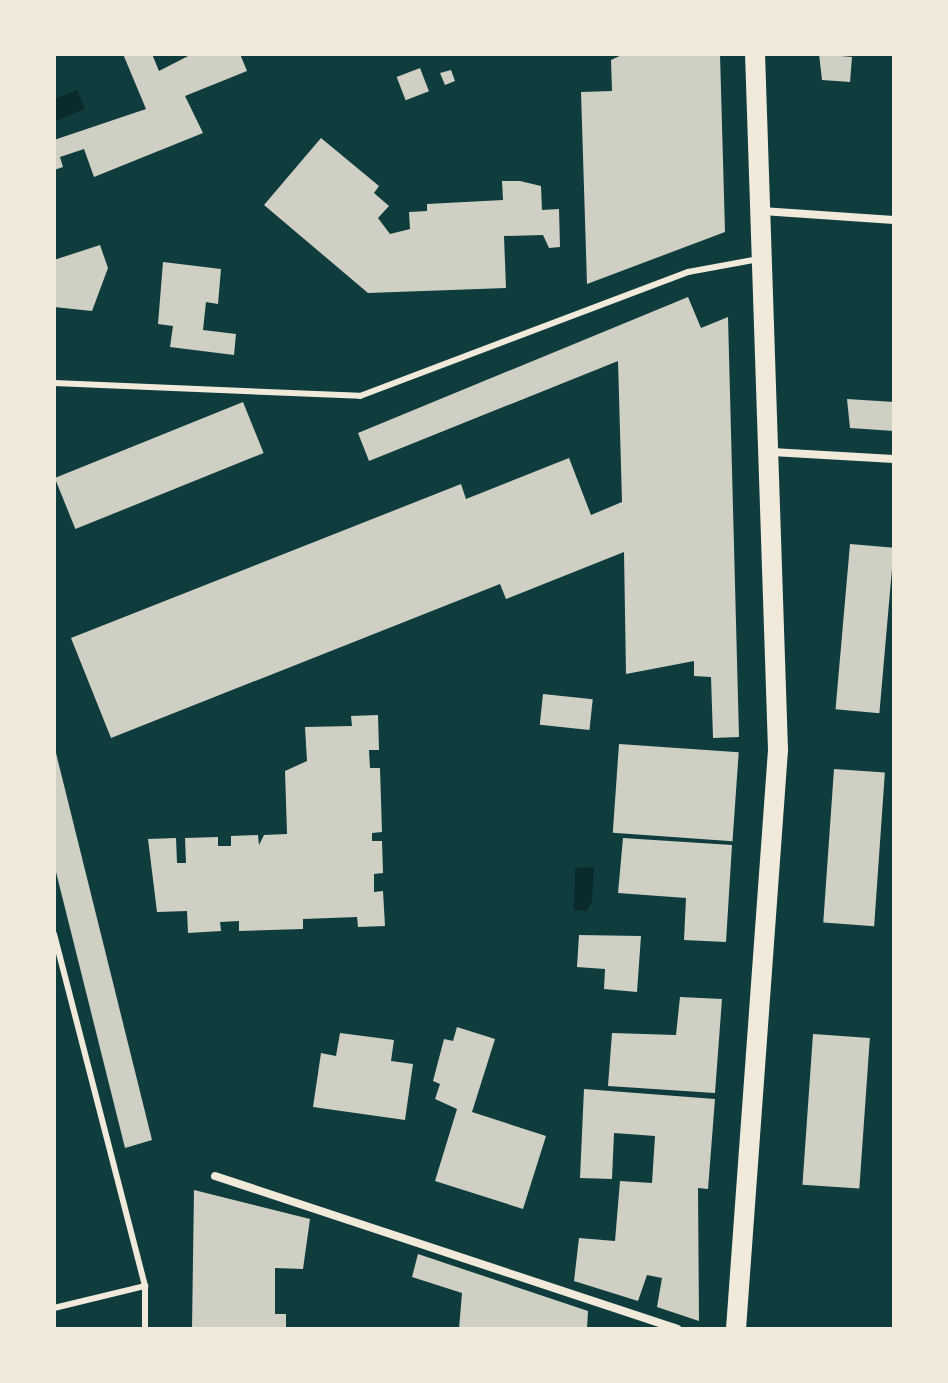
<!DOCTYPE html>
<html>
<head>
<meta charset="utf-8">
<style>
	body { margin:0 }
	#map { position:relative; width:948px; height:1383px; overflow:hidden; background:#0f3d3e; font-family:Lora,serif }
	div>[style] { position:absolute }
	[style*='--x'] { left:calc(var(--x)*1px); top:calc(var(--y)*1px); width:calc(var(--w)*1px); rotate:calc(var(--a)*1deg) }
	.water>* { inset:0; background:#0a2a2b }
	.building>* { inset:0; background:#cfcfc3; transform-origin:0 0 }
	.service>* { height:6px; margin:-3px; padding:0 3px; transform-origin:3px; border-radius:3px; background:#f1e9da }
	.minor>* { height:8px; margin:-4px; padding:0 4px; transform-origin:4px; border-radius:4px; background:#f1e9da }
	.primary>* { height:20px; margin:-10px; padding:0 10px; transform-origin:10px; border-radius:10px; background:#f1e9da }
	span { translate:-50% -50%; white-space:nowrap; text-align:center; line-height:1.15; -webkit-text-stroke:7px #f1e9da; paint-order:stroke }
	.frame { position:absolute; inset:0; border:56px solid #f1e9da; pointer-events:none }
</style>
</head>
<body>
<div id="map">
	<div class="water">
		<i style="clip-path:polygon(77px 90px,85px 109px,54px 122px,54px 99px)"></i>
		<i style="clip-path:polygon(594px 867px,592px 901px,587px 911px,574px 910px,575px 868px)"></i>
	</div>
	<div class="building">
		<i style="clip-path:polygon(123px 54px,152px 54px,159px 71px,192px 54px,240px 54px,247px 71px,185px 96px,203px 133px,94px 177px,84px 149px,60px 157px,63px 167px,54px 170px,54px 140px,146px 109px)"></i>
		<i style="clip-path:polygon(624px 54px,720px 54px,725px 232px,587px 284px,581px 92px,612px 91px,611px 60px)"></i>
		<i style="clip-path:polygon(819px 54px,852px 57px,850px 82px,822px 80px)"></i>
		<i style="left:420px;top:68px;width:25px;height:25px;rotate:69deg"></i>
		<i style="clip-path:polygon(451px 70px,455px 81px,445px 85px,440px 73px)"></i>
		<i style="clip-path:polygon(321px 138px,379px 186px,374px 193px,389px 206px,378px 218px,390px 234px,410px 229px,409px 212px,427px 211px,427px 204px,503px 200px,502px 181px,520px 181px,541px 186px,542px 210px,559px 209px,560px 247px,549px 248px,543px 235px,504px 236px,506px 288px,368px 293px,264px 205px)"></i>
		<i style="clip-path:polygon(100px 245px,108px 268px,92px 311px,54px 307px,54px 260px)"></i>
		<i style="clip-path:polygon(163px 262px,221px 269px,218px 304px,206px 302px,203px 330px,236px 334px,234px 355px,170px 347px,173px 326px,158px 324px)"></i>
		<i style="clip-path:polygon(688px 297px,701px 328px,728px 317px,739px 737px,713px 738px,711px 677px,694px 676px,694px 661px,626px 674px,624px 552px,506px 599px,500px 584px,111px 738px,71px 638px,461px 484px,466px 499px,569px 458px,591px 515px,622px 502px,618px 361px,369px 461px,358px 433px)"></i>
		<i style="clip-path:polygon(847px 399px,894px 402px,894px 431px,850px 428px)"></i>
		<i style="left:243px;top:402px;width:55px;height:203px;rotate:68deg"></i>
		<i style="left:850px;top:544px;width:44px;height:166px;rotate:5deg"></i>
		<i style="left:543px;top:694px;width:50px;height:31px;rotate:6deg"></i>
		<i style="clip-path:polygon(378px 715px,379px 750px,369px 750px,370px 768px,380px 768px,382px 832px,372px 833px,372px 841px,382px 841px,383px 873px,374px 874px,374px 892px,383px 891px,385px 926px,358px 927px,357px 917px,303px 919px,303px 929px,239px 931px,239px 921px,220px 922px,221px 931px,188px 933px,187px 911px,157px 912px,148px 839px,176px 838px,177px 863px,186px 863px,185px 838px,218px 837px,218px 846px,231px 846px,231px 836px,258px 835px,259px 845px,264px 835px,287px 834px,285px 771px,307px 761px,305px 727px,352px 726px,351px 716px)"></i>
		<i style="left:619px;top:744px;width:120px;height:89px;rotate:4deg"></i>
		<i style="clip-path:polygon(54px 745px,152px 1140px,125px 1148px,54px 864px)"></i>
		<i style="left:834px;top:769px;width:51px;height:154px;rotate:4deg"></i>
		<i style="clip-path:polygon(623px 838px,732px 845px,726px 942px,684px 940px,686px 898px,618px 893px)"></i>
		<i style="clip-path:polygon(579px 935px,641px 936px,637px 992px,604px 989px,605px 969px,577px 967px)"></i>
		<i style="clip-path:polygon(680px 997px,722px 999px,715px 1093px,608px 1086px,612px 1033px,676px 1035px)"></i>
		<i style="clip-path:polygon(457px 1027px,495px 1039px,472px 1112px,546px 1136px,523px 1209px,435px 1181px,457px 1109px,435px 1099px,440px 1084px,433px 1081px,444px 1039px,453px 1041px)"></i>
		<i style="clip-path:polygon(340px 1033px,394px 1040px,391px 1061px,413px 1064px,405px 1120px,313px 1107px,321px 1053px,336px 1056px)"></i>
		<i style="left:813px;top:1034px;width:57px;height:151px;rotate:4deg"></i>
		<i style="clip-path:polygon(584px 1089px,715px 1099px,708px 1189px,698px 1188px,699px 1321px,657px 1307px,662px 1278px,647px 1275px,638px 1301px,574px 1281px,579px 1238px,615px 1241px,620px 1181px,652px 1183px,655px 1136px,614px 1133px,612px 1179px,580px 1178px)"></i>
		<i style="clip-path:polygon(194px 1190px,310px 1219px,303px 1269px,275px 1268px,275px 1314px,286px 1314px,286px 1329px,192px 1329px)"></i>
		<i style="clip-path:polygon(418px 1254px,588px 1311px,587px 1329px,459px 1329px,462px 1293px,412px 1277px)"></i>
	</div>
	<div class="service">
		<i style="--x:54;--y:383;--w:306;--a:2.4"></i>
		<i style="--x:360;--y:396;--w:351;--a:-20.7"></i>
		<i style="--x:688;--y:272;--w:72;--a:-10.4"></i>
		<i style="--x:54;--y:934;--w:364;--a:75.5"></i>
		<i style="--x:145;--y:1286;--w:43;--a:90"></i>
		<i style="--x:54;--y:1308;--w:94;--a:-13.6"></i>
	</div>
	<div class="minor">
		<i style="--x:762;--y:211;--w:132;--a:3.9"></i>
		<i style="--x:772;--y:452;--w:122;--a:3.3"></i>
		<i style="--x:215;--y:1176;--w:487;--a:18.3"></i>
	</div>
	<div class="primary">
		<i style="--x:736;--y:1329;--w:581;--a:-85.85"></i>
		<i style="--x:778;--y:750;--w:696;--a:-91.89"></i>
	</div>
	<div class="frame"></div>
</div>
</body>
</html>
